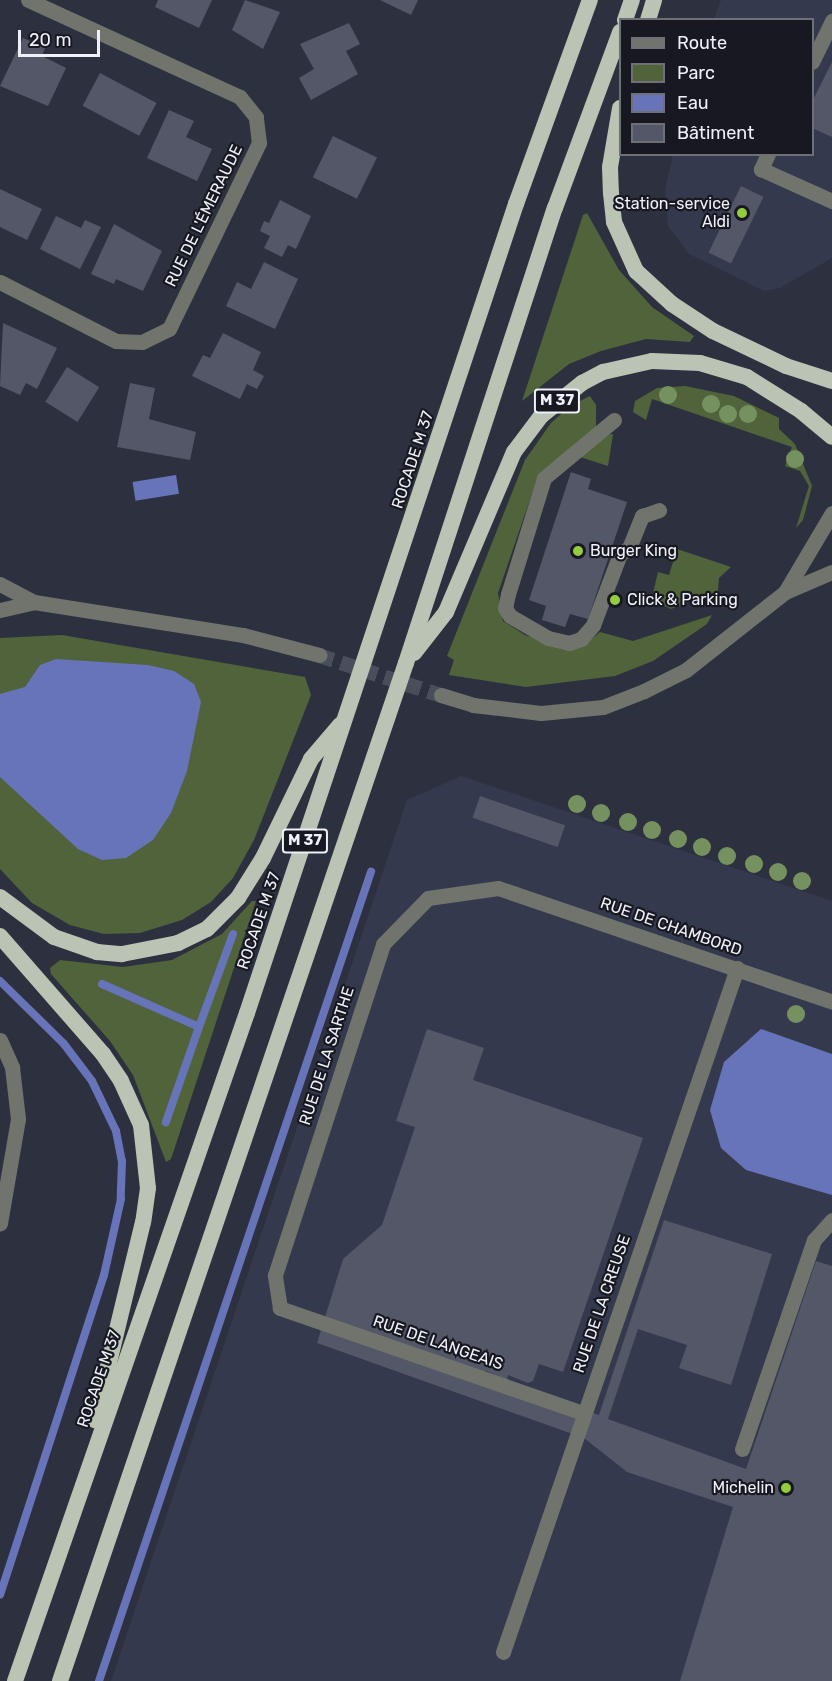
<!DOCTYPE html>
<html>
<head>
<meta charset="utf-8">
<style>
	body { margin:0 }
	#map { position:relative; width:832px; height:1681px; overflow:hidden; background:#2d313f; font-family:Rubik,sans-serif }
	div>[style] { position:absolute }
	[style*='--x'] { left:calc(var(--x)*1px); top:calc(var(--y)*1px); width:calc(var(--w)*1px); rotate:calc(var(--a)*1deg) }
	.built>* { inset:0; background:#34394d }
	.green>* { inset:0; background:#50633a }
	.water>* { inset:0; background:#6774ba; transform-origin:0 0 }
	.stream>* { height:8px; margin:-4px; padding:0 4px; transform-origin:4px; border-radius:4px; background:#6774ba }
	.building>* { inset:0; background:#545767; transform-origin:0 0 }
	.tertiary-tunnel>* { height:15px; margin-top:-7.5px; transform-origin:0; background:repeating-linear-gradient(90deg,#4a4e5b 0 15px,transparent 0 23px) }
	.service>* { height:15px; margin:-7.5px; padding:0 7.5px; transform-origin:7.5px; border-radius:7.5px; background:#71746d }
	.minor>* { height:15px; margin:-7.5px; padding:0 7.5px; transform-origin:7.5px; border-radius:7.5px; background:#71746d }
	.tertiary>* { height:15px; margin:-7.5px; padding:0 7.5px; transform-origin:7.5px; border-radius:7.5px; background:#71746d }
	.trunk>* { height:16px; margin:-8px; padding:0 8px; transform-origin:8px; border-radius:8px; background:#bbc3b4 }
	.trees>* { width:18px; height:18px; margin:-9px; border-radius:50%; background:#769160 }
	.dots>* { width:16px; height:16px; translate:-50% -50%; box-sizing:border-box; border:3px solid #181920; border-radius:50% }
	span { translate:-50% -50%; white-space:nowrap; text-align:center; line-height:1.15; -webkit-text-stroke:4.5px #181920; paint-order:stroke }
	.shield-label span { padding:2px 4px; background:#181920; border:2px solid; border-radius:4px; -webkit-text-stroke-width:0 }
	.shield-label { font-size:15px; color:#eef0fa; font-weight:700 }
	.poi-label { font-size:16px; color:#eef0fa }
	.right { translate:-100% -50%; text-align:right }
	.left { translate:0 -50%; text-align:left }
	.street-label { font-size:16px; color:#eef0fa }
	.legend { position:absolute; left:619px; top:18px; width:195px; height:138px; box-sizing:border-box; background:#181920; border:2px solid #6e6f77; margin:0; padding:8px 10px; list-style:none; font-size:18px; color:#eef0fa }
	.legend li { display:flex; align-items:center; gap:12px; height:30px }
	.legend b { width:30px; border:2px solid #6e6f77 }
	.scale { position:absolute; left:18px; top:30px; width:82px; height:27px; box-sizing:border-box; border:3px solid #eef0fa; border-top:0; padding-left:8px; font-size:18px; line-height:21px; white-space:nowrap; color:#eef0fa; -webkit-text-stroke:4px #181920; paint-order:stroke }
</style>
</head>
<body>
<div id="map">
	<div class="built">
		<i style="clip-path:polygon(721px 0,832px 0,832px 258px,780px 288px,764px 291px,689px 254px,668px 226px,665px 189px,673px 155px,812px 154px,812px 20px,714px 19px)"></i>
		<i style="clip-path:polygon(461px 776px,832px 901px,832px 1681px,111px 1681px,407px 800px)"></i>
	</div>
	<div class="green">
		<i style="clip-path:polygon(587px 213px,619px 270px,652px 307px,694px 336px,690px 342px,646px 339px,601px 351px,569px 364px,522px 401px,583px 215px)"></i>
		<i style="clip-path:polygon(685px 386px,734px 396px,779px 418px,779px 429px,795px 444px,812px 486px,803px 520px,796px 528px,809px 486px,800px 471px,785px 466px,792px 447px,652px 399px,646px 420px,633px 412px,635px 401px,657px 388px)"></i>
		<i style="clip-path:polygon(590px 396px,596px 405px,596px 429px,539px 473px,498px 593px,503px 621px,525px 635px,557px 645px,584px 645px,600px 632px,633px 641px,712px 615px,707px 624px,653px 661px,615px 676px,526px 687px,449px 675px,454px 660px,447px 656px,525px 460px,551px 423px,570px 406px)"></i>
		<i style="clip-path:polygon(613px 434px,608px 466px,580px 457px,606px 435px)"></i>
		<i style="clip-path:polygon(677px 549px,731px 567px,719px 578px,718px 591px,671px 609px,655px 601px,653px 593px,658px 572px,669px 575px)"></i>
		<i style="clip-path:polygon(62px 635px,305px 677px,311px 695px,254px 840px,233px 878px,211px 902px,182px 920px,140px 933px,104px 934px,70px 925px,32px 903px,0 869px,0 638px)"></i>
		<i style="clip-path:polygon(252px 901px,256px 901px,171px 1159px,166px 1162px,133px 1075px,110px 1041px,51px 974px,50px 968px,60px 960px,123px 967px,172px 960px,222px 934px)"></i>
	</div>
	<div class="water">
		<i style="left:176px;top:475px;width:19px;height:44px;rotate:81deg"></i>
		<i style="clip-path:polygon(56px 659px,148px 665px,174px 671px,194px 684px,201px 702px,187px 771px,171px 813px,153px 840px,126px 858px,102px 860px,78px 849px,0 777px,0 694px,25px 687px,40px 665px)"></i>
		<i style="clip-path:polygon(761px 1029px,832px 1054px,832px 1195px,746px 1170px,721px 1148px,710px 1110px,724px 1062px)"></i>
	</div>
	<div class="stream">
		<i style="--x:0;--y:981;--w:90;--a:44.5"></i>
		<i style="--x:64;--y:1044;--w:46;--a:52.9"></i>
		<i style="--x:92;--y:1081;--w:55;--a:64.4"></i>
		<i style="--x:116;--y:1131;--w:31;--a:79"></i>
		<i style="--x:122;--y:1161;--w:38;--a:92"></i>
		<i style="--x:121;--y:1199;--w:78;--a:102.6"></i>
		<i style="--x:104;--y:1275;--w:336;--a:108"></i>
		<i style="--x:102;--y:984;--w:106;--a:23.9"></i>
		<i style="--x:199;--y:1027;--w:101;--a:109.2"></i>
		<i style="--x:199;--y:1027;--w:99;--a:-69.9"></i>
		<i style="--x:99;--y:1681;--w:854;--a:-71.42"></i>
	</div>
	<div class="building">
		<i style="clip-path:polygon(158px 0,212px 0,199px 28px,155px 7px)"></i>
		<i style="clip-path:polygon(245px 0,280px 12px,263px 49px,232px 30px)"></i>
		<i style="clip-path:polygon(380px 0,418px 0,411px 15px)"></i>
		<i style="clip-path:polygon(349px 23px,360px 44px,346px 51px,358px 74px,311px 100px,299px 78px,314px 69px,300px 44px)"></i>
		<i style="clip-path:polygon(23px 38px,45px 48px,42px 56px,66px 68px,48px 106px,0 86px)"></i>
		<i style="clip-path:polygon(832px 62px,832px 137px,812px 128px,812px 102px)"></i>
		<i style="left:100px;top:73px;width:64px;height:37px;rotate:28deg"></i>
		<i style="clip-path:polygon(169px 110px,194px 121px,186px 137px,212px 149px,197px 181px,147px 158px)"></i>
		<i style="left:333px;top:136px;width:49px;height:46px;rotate:26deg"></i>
		<i style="left:741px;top:186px;width:25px;height:74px;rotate:26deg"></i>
		<i style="clip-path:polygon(0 189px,42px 209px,27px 240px,0 227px)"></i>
		<i style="clip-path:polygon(280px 200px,311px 216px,296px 249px,288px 245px,282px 257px,264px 248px,270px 236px,260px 231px,264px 221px,269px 223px)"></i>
		<i style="clip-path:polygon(56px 216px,81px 228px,85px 220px,101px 227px,80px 269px,40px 249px)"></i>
		<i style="clip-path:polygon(114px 224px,162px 251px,143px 291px,116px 279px,114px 284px,91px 274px)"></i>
		<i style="clip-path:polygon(264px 262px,298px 279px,275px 329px,226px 306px,237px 282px,251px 289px)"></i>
		<i style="clip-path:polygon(3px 323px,57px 348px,37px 389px,26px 383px,20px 395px,0 386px)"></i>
		<i style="clip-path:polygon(223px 333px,261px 352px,253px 370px,264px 376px,257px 389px,247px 384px,240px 399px,192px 376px,203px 355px,210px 358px)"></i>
		<i style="left:67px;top:367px;width:38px;height:41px;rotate:32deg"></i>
		<i style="clip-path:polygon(130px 383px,155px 388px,149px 419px,196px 432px,190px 460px,117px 447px)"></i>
		<i style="clip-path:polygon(571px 472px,591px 479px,588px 489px,627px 502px,588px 619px,570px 614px,565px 627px,542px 620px,546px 606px,529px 600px)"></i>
		<i style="left:480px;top:796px;width:90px;height:23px;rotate:19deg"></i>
		<i style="clip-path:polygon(427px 1029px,484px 1048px,473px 1080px,643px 1138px,563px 1372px,539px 1364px,533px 1381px,528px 1383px,508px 1375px,507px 1380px,486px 1371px,484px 1374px,599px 1415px,664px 1220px,772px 1254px,731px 1385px,679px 1368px,687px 1345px,638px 1329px,608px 1419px,746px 1469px,816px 1261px,832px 1266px,832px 1681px,680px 1681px,733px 1507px,627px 1472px,584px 1438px,317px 1343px,343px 1259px,382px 1225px,415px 1127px,396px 1121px)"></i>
	</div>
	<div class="tertiary-tunnel">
		<i style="--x:319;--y:655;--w:128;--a:18.2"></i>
	</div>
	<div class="service">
		<i style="--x:812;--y:62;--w:46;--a:-64"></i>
		<i style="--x:768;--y:154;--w:17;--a:115"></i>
		<i style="--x:761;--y:169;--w:78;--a:24.3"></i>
		<i style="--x:614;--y:420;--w:91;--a:140.4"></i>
		<i style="--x:544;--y:478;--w:121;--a:107.2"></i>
		<i style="--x:508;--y:594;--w:14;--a:102"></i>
		<i style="--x:505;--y:608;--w:9;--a:58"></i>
		<i style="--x:510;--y:616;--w:44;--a:30.1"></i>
		<i style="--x:548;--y:638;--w:22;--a:13"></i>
		<i style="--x:569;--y:643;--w:13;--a:-18"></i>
		<i style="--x:581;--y:639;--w:18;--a:-49"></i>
		<i style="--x:593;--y:625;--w:76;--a:-69.2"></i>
		<i style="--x:620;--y:554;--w:11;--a:-34"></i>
		<i style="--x:629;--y:548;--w:35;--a:-68"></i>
		<i style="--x:642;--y:516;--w:18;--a:-19"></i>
		<i style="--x:583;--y:1413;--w:321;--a:-160.9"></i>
		<i style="--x:280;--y:1308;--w:33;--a:-99"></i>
		<i style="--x:275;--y:1275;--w:348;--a:-71.9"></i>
		<i style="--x:383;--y:944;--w:64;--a:-45.6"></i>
		<i style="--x:428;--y:898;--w:71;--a:-8.1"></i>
		<i style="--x:498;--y:888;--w:353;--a:18.8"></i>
		<i style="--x:742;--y:1449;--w:221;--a:-71"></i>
		<i style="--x:814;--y:1240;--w:27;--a:-48"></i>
		<i style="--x:503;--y:1652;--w:723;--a:-71.11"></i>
	</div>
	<div class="minor">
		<i style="--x:0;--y:282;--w:130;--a:27"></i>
		<i style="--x:116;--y:341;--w:26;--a:2"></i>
		<i style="--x:142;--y:342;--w:30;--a:-26"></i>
		<i style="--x:169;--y:329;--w:207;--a:-64.2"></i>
		<i style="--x:259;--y:143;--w:26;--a:-97"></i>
		<i style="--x:256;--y:117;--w:26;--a:-129"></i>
		<i style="--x:240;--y:97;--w:233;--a:-155.4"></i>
		<i style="--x:0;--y:1040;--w:30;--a:66"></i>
		<i style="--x:12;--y:1067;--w:52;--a:83.4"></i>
		<i style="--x:18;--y:1119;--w:106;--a:99.8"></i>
	</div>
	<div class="tertiary">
		<i style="--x:0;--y:584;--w:38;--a:28"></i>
		<i style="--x:34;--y:602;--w:212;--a:9"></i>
		<i style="--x:243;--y:635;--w:79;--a:14.7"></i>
		<i style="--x:785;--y:592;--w:51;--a:-23.1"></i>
		<i style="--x:0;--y:610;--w:35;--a:-13"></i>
		<i style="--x:441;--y:695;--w:34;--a:17"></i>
		<i style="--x:473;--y:705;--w:68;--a:6.7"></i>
		<i style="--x:541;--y:713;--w:62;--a:-5.5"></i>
		<i style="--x:603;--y:707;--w:44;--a:-21.3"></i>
		<i style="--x:644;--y:691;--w:47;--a:-26.6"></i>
		<i style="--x:686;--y:670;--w:126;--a:-38.2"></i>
		<i style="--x:785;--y:592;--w:92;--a:-59.3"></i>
	</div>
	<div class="trunk">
		<i style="--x:625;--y:20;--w:21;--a:-71"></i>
		<i style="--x:648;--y:20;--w:21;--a:-73"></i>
		<i style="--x:620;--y:108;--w:60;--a:99.6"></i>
		<i style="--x:610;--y:167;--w:26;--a:88"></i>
		<i style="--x:611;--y:193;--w:29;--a:84"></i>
		<i style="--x:614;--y:222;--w:54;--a:65.8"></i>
		<i style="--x:636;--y:271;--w:49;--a:42.5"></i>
		<i style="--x:672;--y:304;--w:49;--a:33.4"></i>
		<i style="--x:713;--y:331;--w:81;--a:25.6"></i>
		<i style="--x:786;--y:366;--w:48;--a:18.1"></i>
		<i style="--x:414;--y:653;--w:52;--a:-52"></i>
		<i style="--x:446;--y:612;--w:174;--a:-67"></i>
		<i style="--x:514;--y:452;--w:45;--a:-53.1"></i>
		<i style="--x:541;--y:416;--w:53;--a:-38.8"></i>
		<i style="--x:582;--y:383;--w:24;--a:-28"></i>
		<i style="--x:603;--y:372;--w:50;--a:-12.7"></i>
		<i style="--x:652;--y:361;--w:48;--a:2.4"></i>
		<i style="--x:700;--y:363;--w:49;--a:16.6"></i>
		<i style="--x:747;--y:377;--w:64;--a:32.2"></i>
		<i style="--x:801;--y:411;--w:40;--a:40"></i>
		<i style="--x:0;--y:897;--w:67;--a:36.5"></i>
		<i style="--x:54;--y:937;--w:46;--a:19.2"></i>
		<i style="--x:97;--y:952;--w:25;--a:5"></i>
		<i style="--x:122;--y:954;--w:57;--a:-11.1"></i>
		<i style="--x:178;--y:943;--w:32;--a:-26"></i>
		<i style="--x:207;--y:929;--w:44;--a:-45"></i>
		<i style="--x:238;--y:898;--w:47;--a:-58"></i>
		<i style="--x:263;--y:858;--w:110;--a:-64.1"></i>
		<i style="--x:311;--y:759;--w:45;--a:-49.5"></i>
		<i style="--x:0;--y:936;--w:157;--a:48.9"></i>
		<i style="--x:103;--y:1054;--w:32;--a:56"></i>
		<i style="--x:121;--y:1081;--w:48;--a:65.6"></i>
		<i style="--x:141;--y:1125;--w:63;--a:83.7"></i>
		<i style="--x:148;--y:1188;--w:34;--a:98"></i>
		<i style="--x:143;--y:1222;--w:204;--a:103.6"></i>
		<i style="--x:15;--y:1681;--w:707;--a:-70.85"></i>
		<i style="--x:247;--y:1013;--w:853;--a:-71.61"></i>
		<i style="--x:516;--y:204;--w:217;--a:-70.1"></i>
		<i style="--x:60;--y:1681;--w:1075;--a:-71.23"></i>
		<i style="--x:406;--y:663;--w:479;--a:-71.9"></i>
		<i style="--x:555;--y:208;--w:188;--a:-69.7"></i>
	</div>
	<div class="trees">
		<i style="left:668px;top:395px"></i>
		<i style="left:711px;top:404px"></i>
		<i style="left:728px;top:414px"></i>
		<i style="left:748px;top:414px"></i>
		<i style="left:795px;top:459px"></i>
		<i style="left:577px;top:804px"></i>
		<i style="left:601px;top:813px"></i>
		<i style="left:628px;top:822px"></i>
		<i style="left:652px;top:830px"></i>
		<i style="left:678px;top:839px"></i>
		<i style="left:702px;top:847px"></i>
		<i style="left:727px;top:856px"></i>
		<i style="left:754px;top:864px"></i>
		<i style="left:778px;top:872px"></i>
		<i style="left:802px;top:881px"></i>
		<i style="left:796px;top:1014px"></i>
	</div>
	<div class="dots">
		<i style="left:742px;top:213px;background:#93cd3d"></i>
		<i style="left:578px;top:551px;background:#93cd3d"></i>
		<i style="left:615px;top:600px;background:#93cd3d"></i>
		<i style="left:786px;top:1488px;background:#93cd3d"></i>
	</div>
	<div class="shield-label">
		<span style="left:557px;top:401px">M 37</span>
		<span style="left:305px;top:841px">M 37</span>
	</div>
	<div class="poi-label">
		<span class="right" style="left:730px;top:213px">Station-service<br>Aldi</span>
		<span class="left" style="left:590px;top:551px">Burger King</span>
		<span class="left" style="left:627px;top:600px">Click &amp; Parking</span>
		<span class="right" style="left:774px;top:1488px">Michelin</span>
	</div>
	<div class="street-label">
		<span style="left:204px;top:216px;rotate:-64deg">RUE DE L'ÉMERAUDE</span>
		<span style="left:413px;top:460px;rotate:-72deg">ROCADE M 37</span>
		<span style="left:259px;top:921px;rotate:-71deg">ROCADE M 37</span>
		<span style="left:671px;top:927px;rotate:19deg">RUE DE CHAMBORD</span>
		<span style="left:327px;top:1056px;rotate:-72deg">RUE DE LA SARTHE</span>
		<span style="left:602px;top:1304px;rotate:-71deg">RUE DE LA CREUSE</span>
		<span style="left:438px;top:1343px;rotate:19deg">RUE DE LANGEAIS</span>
		<span style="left:99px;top:1379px;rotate:-71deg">ROCADE M 37</span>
	</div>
	<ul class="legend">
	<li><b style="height:8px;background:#71746d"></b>Route</li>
	<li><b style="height:16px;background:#50633a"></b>Parc</li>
	<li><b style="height:16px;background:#6774ba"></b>Eau</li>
	<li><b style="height:16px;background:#545767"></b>Bâtiment</li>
	</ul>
	<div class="scale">20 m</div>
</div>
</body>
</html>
